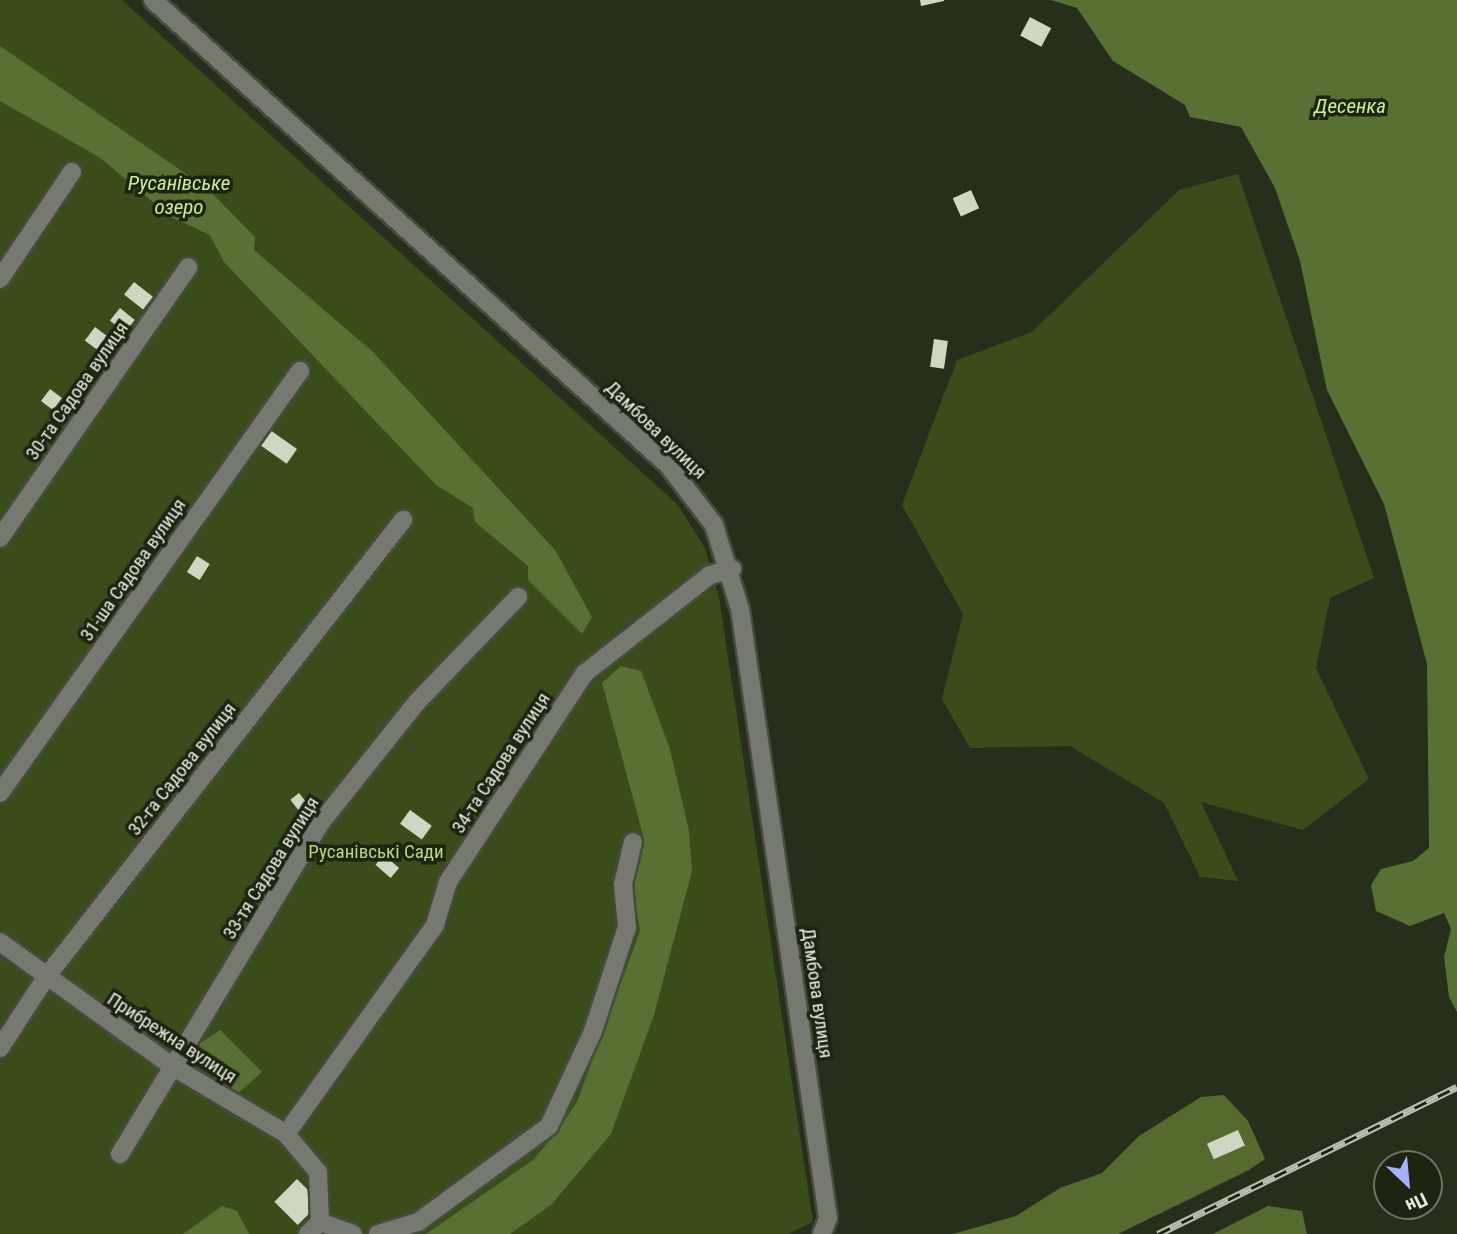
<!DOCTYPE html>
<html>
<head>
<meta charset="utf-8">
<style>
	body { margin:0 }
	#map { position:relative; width:1457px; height:1234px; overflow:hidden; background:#262e1c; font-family:"Roboto Condensed",sans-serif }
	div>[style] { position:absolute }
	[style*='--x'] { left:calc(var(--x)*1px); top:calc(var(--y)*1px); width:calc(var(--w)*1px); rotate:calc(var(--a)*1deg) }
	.green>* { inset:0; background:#3a4c19 }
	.forest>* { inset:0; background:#546a2e }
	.water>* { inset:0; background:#597034 }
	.building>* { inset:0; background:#cdd7c1; transform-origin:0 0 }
	.roads { filter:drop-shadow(2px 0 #454c3b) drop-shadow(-2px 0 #454c3b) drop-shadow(0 2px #454c3b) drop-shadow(0 -2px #454c3b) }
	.minor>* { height:18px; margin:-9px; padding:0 9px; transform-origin:9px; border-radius:9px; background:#757970 }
	.rail>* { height:7px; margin-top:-3.5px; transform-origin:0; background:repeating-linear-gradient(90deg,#1d2412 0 13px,#bbc1b4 0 26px); box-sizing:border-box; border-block:2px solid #bbc1b4 }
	span { translate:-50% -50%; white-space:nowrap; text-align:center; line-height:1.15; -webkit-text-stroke:7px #1d2412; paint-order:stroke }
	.street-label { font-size:19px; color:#e5ebdf }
	.park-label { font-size:19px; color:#b6d982 }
	.water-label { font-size:21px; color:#caee96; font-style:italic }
	.north { position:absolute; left:1373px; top:1150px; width:70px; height:70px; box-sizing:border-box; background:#1d2412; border:2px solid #6d7464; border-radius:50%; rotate:154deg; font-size:19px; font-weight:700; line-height:28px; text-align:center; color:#e5ebdf }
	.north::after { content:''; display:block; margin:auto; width:24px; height:32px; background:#a5b1fc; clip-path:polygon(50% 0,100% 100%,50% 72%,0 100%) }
</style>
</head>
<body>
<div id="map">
	<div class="green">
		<i style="clip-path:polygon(0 0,122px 0,678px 505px,705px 548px,719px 597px,813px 1222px,788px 1234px,0 1234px)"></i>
		<i style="clip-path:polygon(1238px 174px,1374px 578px,1330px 598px,1316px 668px,1369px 779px,1303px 830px,1201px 802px,1238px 881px,1200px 877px,1164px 803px,1070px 746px,970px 748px,942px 699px,963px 614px,902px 505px,957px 360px,1032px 332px,1179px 190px)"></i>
	</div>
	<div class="forest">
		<i style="clip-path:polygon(1224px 1095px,1248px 1121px,1265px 1159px,1249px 1170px,1118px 1234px,953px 1234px,1016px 1216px,1060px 1188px,1102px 1173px,1139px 1136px,1201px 1097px)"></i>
		<i style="clip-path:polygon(1268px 1206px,1302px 1211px,1307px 1234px,1213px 1234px)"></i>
	</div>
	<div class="water">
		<i style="clip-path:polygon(1051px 0,1457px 0,1457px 1012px,1449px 997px,1444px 957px,1451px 929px,1444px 913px,1410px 926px,1376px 911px,1371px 885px,1381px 869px,1413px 861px,1429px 848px,1427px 664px,1384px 504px,1327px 390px,1300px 261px,1275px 188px,1241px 127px,1190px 117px,1185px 105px,1113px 61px,1077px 8px)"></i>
		<i style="clip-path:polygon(0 46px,208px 189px,255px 237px,254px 250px,373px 352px,555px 550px,592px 617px,582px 634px,528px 580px,528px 566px,475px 522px,473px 508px,436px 485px,224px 262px,210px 235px,171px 217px,99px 157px,0 101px)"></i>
		<i style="clip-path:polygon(621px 666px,641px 671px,670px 749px,689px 831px,692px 871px,654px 1015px,611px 1134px,551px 1205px,510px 1234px,426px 1234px,533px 1160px,555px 1134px,577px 1102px,640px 931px,632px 882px,644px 839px,602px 683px)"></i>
		<i style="clip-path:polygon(220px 1030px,262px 1072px,237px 1094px,225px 1093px,193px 1048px)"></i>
		<i style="clip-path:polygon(222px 1206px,237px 1211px,249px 1234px,183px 1234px)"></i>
	</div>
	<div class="building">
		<i style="clip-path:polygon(920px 0,944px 0,944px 1px,921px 6px)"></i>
		<i style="left:1030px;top:17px;width:24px;height:21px;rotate:28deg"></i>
		<i style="left:971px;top:190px;width:20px;height:20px;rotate:66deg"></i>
		<i style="left:134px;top:282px;width:24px;height:16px;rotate:38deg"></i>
		<i style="left:120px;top:308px;width:19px;height:16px;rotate:39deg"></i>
		<i style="left:95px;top:327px;width:15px;height:17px;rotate:37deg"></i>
		<i style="left:934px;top:339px;width:14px;height:28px;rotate:8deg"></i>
		<i style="left:50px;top:389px;width:15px;height:15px;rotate:37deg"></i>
		<i style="left:270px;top:430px;width:33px;height:18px;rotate:35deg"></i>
		<i style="left:197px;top:556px;width:15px;height:19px;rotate:32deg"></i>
		<i style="left:299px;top:793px;width:16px;height:11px;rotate:52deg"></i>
		<i style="left:410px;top:810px;width:27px;height:17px;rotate:36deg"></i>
		<i style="left:384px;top:855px;width:20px;height:13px;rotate:41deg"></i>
		<i style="left:1238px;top:1130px;width:17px;height:34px;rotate:66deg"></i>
		<i style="left:297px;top:1179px;width:33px;height:32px;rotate:45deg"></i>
	</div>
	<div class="roads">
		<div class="minor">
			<i style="--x:153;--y:0;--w:694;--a:42.08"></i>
			<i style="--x:668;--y:465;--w:76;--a:52.5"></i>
			<i style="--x:714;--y:525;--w:88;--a:72.8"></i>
			<i style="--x:740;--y:609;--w:615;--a:81.78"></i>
			<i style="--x:828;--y:1218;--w:17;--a:111"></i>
			<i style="--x:0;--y:279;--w:129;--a:-56.1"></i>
			<i style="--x:0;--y:538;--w:330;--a:-55.2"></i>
			<i style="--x:0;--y:793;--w:518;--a:-54.59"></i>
			<i style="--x:0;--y:942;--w:216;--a:35.8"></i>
			<i style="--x:175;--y:1068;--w:129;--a:30.7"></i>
			<i style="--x:286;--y:1134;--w:50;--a:49.9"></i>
			<i style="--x:318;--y:1172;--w:50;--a:87.7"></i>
			<i style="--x:320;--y:1222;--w:17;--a:135"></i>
			<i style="--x:0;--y:1048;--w:86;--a:-56.9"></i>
			<i style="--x:47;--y:976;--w:579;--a:-52.02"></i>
			<i style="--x:286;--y:1134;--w:257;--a:-54.5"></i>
			<i style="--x:435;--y:925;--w:45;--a:-73.2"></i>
			<i style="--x:448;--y:882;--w:250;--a:-56.8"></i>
			<i style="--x:585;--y:673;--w:159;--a:-38.1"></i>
			<i style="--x:710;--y:575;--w:23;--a:-15"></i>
			<i style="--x:120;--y:1154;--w:389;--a:-58.8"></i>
			<i style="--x:322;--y:821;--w:152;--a:-51.4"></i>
			<i style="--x:417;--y:702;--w:146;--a:-46.1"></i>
			<i style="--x:320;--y:1222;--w:35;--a:20"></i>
			<i style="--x:378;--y:1234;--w:42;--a:-16.7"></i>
			<i style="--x:418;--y:1222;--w:162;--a:-36.2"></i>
			<i style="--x:549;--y:1126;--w:105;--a:-65.1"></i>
			<i style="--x:593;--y:1031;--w:109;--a:-71.9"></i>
			<i style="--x:627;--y:927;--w:43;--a:-95.3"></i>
			<i style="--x:623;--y:884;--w:43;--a:-76.6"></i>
		</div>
	</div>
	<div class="rail">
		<i style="--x:1158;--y:1234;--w:333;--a:-26.2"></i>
	</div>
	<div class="street-label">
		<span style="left:77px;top:391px;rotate:-55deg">30-та Садова вулиця</span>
		<span style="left:656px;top:430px;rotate:44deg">Дамбова вулиця</span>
		<span style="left:133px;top:570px;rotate:-55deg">31-ша Садова вулиця</span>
		<span style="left:501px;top:763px;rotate:-57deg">34-та Садова вулиця</span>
		<span style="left:182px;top:769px;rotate:-52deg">32-га Садова вулиця</span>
		<span style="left:271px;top:868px;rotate:-58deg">33-тя Садова вулиця</span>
		<span style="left:817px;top:993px;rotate:82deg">Дамбова вулиця</span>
		<span style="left:172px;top:1038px;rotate:33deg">Прибрежна вулиця</span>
	</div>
	<div class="park-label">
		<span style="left:376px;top:852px">Русанівські Сади</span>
	</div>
	<div class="water-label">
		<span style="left:1350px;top:106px">Десенка</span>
		<span style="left:179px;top:195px">Русанівське<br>озеро</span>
	</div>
	<div class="north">Пн</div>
</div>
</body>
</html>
